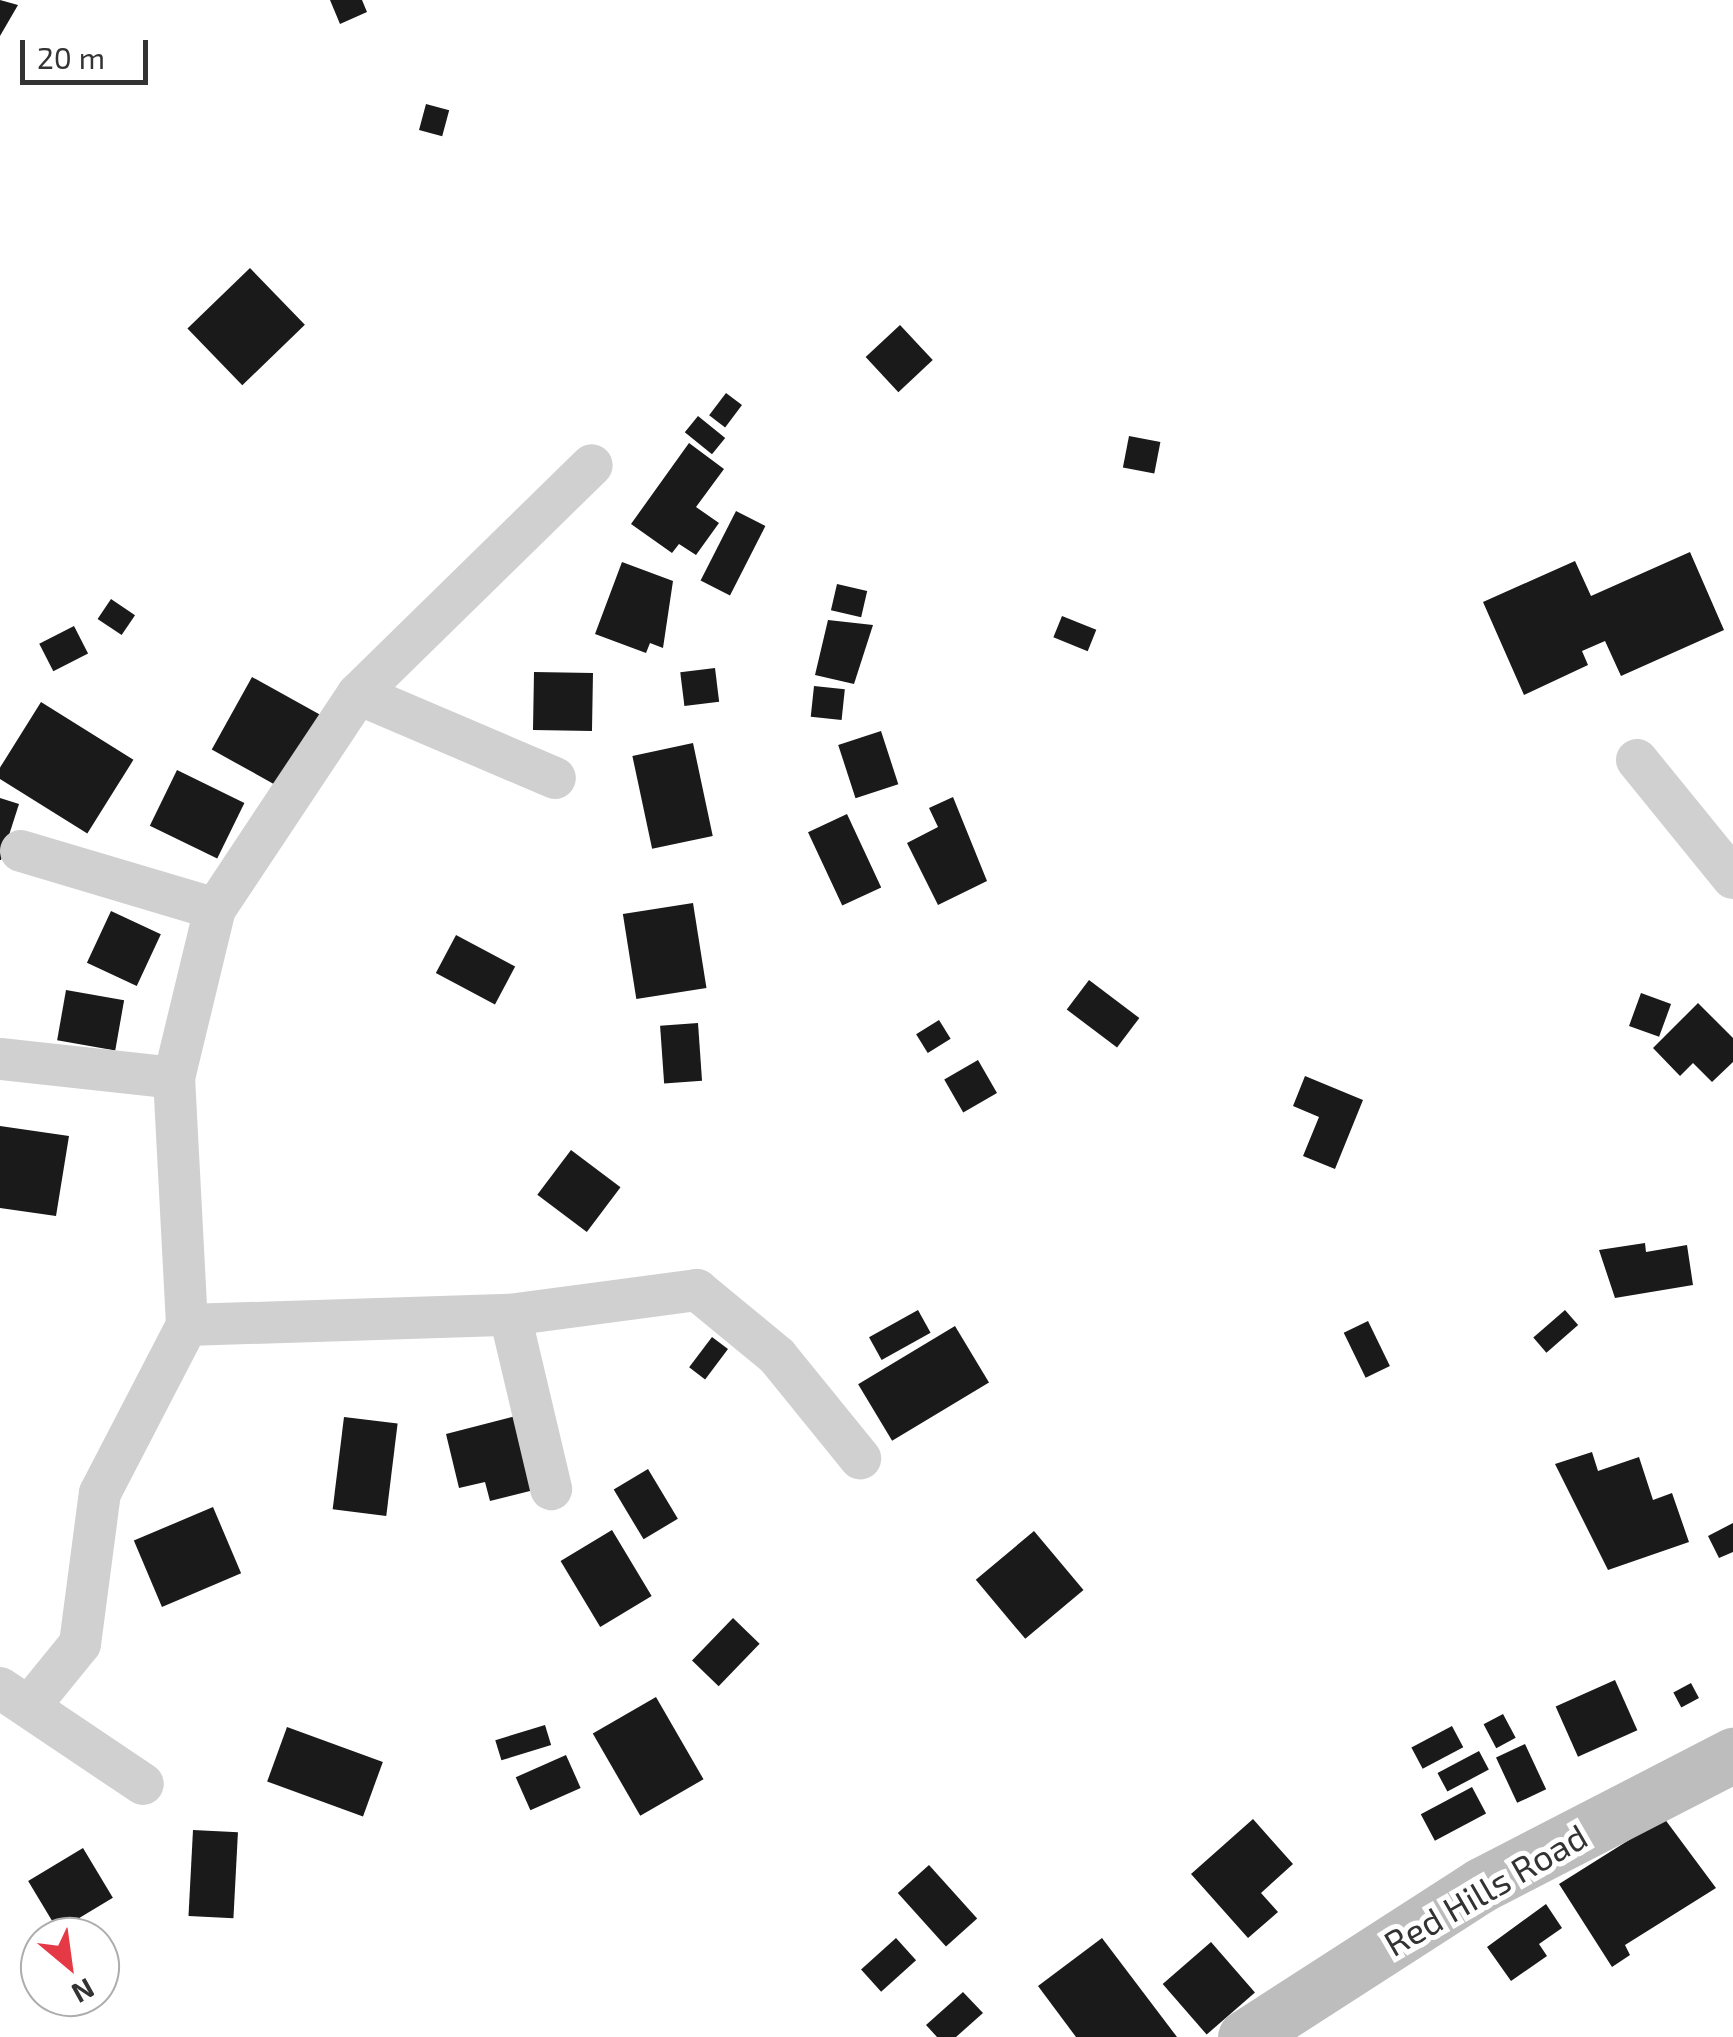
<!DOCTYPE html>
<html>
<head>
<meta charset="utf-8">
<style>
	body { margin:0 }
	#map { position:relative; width:1733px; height:2037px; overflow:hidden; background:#fff; font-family:"Exo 2",sans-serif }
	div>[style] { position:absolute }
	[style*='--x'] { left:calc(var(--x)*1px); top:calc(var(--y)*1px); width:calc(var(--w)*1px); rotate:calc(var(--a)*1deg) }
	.building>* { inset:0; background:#1a1a1a; transform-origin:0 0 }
	.street>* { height:42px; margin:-21px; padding:0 21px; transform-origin:21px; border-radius:21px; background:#d0d0d0 }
	.secondary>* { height:55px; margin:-27.5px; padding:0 27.5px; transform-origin:27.5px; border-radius:27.5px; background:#bdbdbd }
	span { translate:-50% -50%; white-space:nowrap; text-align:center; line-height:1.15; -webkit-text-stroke:10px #fff; paint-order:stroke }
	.street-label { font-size:35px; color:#333 }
	.north { position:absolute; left:20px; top:1917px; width:100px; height:100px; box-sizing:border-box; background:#fff; border:2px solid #adadad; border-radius:50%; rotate:151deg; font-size:28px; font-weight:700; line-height:40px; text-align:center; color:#333 }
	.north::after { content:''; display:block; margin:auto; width:35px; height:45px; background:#e63946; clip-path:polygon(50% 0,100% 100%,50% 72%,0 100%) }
	.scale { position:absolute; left:20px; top:40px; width:128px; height:45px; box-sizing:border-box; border:5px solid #333; border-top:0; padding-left:12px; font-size:30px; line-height:35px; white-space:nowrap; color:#333; -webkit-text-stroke:8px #fff; paint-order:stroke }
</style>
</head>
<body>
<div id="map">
	<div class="building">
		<i style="clip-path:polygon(0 0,18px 5px,0 36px)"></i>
		<i style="clip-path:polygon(330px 0,362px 0,367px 12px,340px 24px)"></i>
		<i style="left:426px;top:104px;width:24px;height:27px;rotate:15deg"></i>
		<i style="left:250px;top:268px;width:79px;height:87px;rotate:46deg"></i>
		<i style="left:900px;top:325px;width:48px;height:47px;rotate:47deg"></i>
		<i style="left:726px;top:393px;width:20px;height:28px;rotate:37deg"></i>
		<i style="left:698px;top:416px;width:35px;height:21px;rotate:39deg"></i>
		<i style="left:1129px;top:436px;width:32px;height:32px;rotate:11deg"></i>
		<i style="clip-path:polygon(689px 443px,724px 469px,696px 507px,719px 523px,696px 555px,679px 544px,672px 553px,631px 524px)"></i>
		<i style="left:736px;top:511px;width:33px;height:78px;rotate:27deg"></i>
		<i style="clip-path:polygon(1690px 552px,1724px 630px,1621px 676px,1605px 641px,1582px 651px,1588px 665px,1524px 695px,1483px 602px,1575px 561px,1591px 596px)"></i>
		<i style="clip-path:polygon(622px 562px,673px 581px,663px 648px,650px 643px,646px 653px,595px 634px)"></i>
		<i style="left:837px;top:584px;width:31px;height:27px;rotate:13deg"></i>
		<i style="left:111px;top:599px;width:29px;height:24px;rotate:34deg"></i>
		<i style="left:1062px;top:616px;width:37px;height:23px;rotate:22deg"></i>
		<i style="clip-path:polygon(828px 620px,873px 625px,854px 684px,815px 675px)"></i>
		<i style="left:74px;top:626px;width:31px;height:39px;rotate:63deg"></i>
		<i style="left:715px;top:668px;width:34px;height:35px;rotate:83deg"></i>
		<i style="left:534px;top:672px;width:59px;height:58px;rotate:1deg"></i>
		<i style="left:252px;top:677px;width:79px;height:83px;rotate:29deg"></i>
		<i style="left:814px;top:686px;width:31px;height:31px;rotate:6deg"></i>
		<i style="left:41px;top:702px;width:109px;height:87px;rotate:32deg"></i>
		<i style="left:881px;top:731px;width:56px;height:45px;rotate:72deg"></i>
		<i style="left:693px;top:743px;width:95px;height:62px;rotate:78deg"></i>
		<i style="left:177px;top:770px;width:75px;height:62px;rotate:26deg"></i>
		<i style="clip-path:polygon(953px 797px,987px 881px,938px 905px,907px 843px,938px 827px,929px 808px)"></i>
		<i style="clip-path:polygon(0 798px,19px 804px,1px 860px,0 860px)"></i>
		<i style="left:847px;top:814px;width:81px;height:43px;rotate:65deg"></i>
		<i style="left:693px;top:903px;width:86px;height:71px;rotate:81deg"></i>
		<i style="left:111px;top:911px;width:55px;height:57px;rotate:25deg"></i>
		<i style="left:456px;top:935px;width:67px;height:43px;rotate:28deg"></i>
		<i style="left:1089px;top:980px;width:63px;height:37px;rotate:37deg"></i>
		<i style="left:66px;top:990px;width:59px;height:51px;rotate:10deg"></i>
		<i style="left:1641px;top:993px;width:32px;height:35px;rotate:20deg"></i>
		<i style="clip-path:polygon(1698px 1003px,1733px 1038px,1733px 1062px,1712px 1082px,1693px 1063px,1680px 1076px,1653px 1048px)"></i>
		<i style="left:939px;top:1020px;width:22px;height:27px;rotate:58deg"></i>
		<i style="left:698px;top:1023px;width:58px;height:38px;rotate:86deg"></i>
		<i style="left:978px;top:1060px;width:38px;height:39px;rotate:60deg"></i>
		<i style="clip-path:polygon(1305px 1076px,1363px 1100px,1335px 1169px,1303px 1156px,1319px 1117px,1293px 1106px)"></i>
		<i style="clip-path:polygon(0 1126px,69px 1136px,56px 1216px,0 1208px)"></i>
		<i style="left:571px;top:1150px;width:62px;height:56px;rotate:37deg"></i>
		<i style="clip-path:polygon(1645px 1243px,1646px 1252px,1687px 1245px,1693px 1285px,1615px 1298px,1599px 1250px)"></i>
		<i style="left:918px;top:1310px;width:26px;height:56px;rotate:61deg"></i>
		<i style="left:1565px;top:1310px;width:20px;height:42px;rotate:49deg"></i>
		<i style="left:1368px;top:1321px;width:50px;height:27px;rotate:64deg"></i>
		<i style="left:955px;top:1326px;width:66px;height:113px;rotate:59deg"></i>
		<i style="left:712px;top:1337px;width:20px;height:38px;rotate:37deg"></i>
		<i style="clip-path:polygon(516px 1416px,534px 1490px,490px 1501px,485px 1482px,459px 1488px,446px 1434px)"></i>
		<i style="left:344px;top:1417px;width:54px;height:93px;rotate:7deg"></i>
		<i style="clip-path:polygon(1592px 1452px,1598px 1471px,1639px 1457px,1653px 1500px,1672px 1493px,1689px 1542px,1608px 1570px,1555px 1464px)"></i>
		<i style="left:648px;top:1469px;width:58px;height:40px;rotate:59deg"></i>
		<i style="left:213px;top:1507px;width:72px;height:86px;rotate:67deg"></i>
		<i style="clip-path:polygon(1733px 1523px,1733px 1552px,1719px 1558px,1708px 1536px)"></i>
		<i style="left:612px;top:1530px;width:77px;height:60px;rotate:59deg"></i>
		<i style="left:1034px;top:1531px;width:77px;height:76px;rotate:50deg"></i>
		<i style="left:733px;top:1618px;width:37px;height:59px;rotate:44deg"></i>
		<i style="left:1615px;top:1680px;width:55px;height:65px;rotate:66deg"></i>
		<i style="left:1691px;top:1683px;width:17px;height:20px;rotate:62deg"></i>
		<i style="left:656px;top:1697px;width:95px;height:73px;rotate:60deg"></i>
		<i style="left:1503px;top:1714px;width:27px;height:22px;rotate:62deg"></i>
		<i style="left:545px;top:1725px;width:21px;height:52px;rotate:73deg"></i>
		<i style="left:1452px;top:1726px;width:24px;height:46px;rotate:62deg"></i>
		<i style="left:287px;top:1727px;width:102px;height:58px;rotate:20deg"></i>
		<i style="left:1525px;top:1744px;width:50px;height:32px;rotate:65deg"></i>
		<i style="left:1479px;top:1751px;width:21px;height:47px;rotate:62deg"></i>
		<i style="left:566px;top:1755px;width:36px;height:55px;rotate:66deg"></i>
		<i style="left:1472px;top:1787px;width:30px;height:58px;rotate:62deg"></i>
		<i style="clip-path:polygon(1664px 1818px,1716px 1888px,1625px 1945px,1630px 1955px,1612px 1967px,1559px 1884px)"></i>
		<i style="clip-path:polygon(1253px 1819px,1293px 1864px,1261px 1893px,1278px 1912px,1248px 1938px,1191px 1874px)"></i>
		<i style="left:193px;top:1830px;width:45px;height:86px;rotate:3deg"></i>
		<i style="left:83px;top:1848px;width:58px;height:64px;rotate:59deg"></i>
		<i style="left:929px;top:1865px;width:72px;height:42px;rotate:48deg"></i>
		<i style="clip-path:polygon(1546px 1904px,1562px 1928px,1539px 1944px,1547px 1956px,1511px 1981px,1487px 1947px)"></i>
		<i style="left:896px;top:1938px;width:30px;height:47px;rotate:48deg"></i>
		<i style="clip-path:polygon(1102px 1938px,1177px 2037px,1076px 2037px,1038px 1986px)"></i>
		<i style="left:1211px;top:1942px;width:67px;height:64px;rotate:49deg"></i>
		<i style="clip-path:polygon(963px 1992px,983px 2013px,956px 2037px,937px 2037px,926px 2025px)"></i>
	</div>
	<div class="street">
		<i style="--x:358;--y:694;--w:214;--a:23.1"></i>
		<i style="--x:1637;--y:760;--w:152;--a:50.9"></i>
		<i style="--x:21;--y:851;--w:202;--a:16.6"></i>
		<i style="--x:0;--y:1059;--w:175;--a:6.2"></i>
		<i style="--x:510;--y:1315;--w:179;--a:76.7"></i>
		<i style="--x:187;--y:1325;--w:323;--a:-1.8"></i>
		<i style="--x:510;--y:1315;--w:189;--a:-7.6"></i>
		<i style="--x:697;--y:1290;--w:104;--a:39.5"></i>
		<i style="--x:777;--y:1356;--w:132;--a:50.9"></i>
		<i style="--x:0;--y:1688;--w:172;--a:33.9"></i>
		<i style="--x:32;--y:1703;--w:76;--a:-50.9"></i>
		<i style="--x:80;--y:1644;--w:152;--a:-82.5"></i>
		<i style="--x:100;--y:1493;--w:189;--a:-62.6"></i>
		<i style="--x:187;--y:1325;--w:247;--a:-93"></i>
		<i style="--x:174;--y:1078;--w:174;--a:-76.4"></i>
		<i style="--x:215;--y:909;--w:258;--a:-56.4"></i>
		<i style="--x:358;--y:694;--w:327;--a:-44.4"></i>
	</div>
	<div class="secondary">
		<i style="--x:1245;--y:2037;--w:281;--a:-32.8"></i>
		<i style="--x:1481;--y:1885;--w:284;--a:-27.3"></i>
	</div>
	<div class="street-label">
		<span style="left:1485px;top:1889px;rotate:-30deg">Red Hills Road</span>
	</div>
	<div class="north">N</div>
	<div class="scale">20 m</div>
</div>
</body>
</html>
